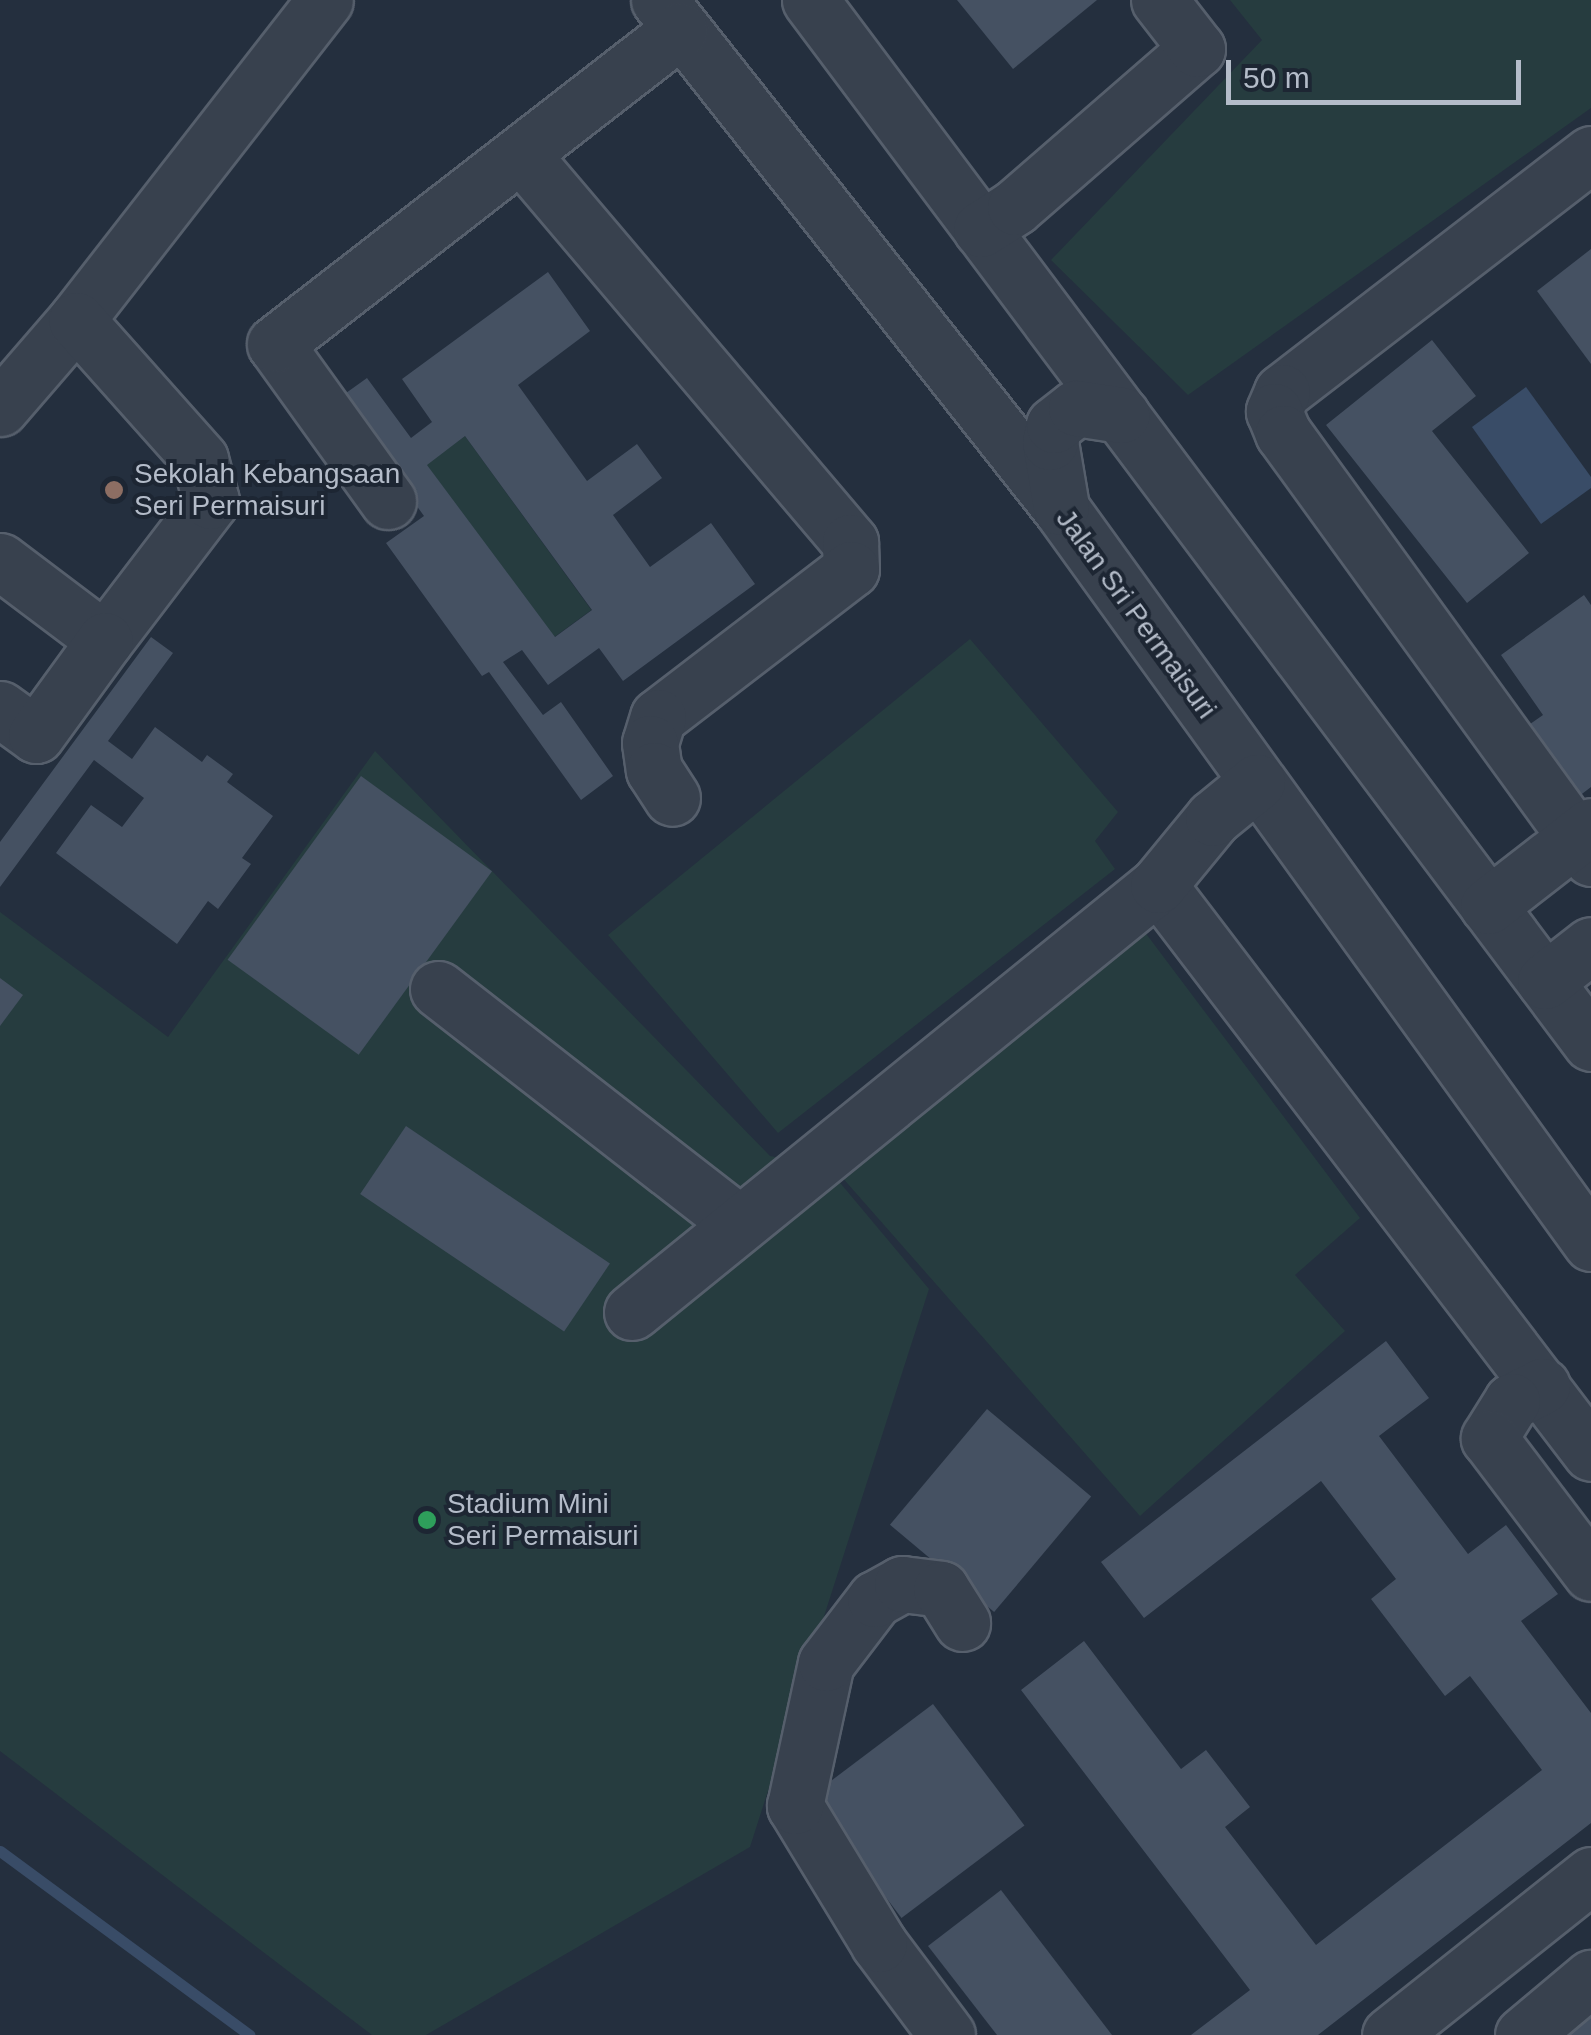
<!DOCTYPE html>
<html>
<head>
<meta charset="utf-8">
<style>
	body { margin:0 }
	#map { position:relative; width:1591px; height:2035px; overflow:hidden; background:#242f3e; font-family:Arial,sans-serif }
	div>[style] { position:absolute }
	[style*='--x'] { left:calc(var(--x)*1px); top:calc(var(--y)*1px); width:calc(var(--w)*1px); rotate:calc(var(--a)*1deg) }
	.green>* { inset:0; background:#263c3f; transform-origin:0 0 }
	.water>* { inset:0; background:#394c67 }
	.stream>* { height:11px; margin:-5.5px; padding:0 5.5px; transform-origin:5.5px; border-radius:5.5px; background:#394c67 }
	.building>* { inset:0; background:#455162; transform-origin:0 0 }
	.roads { filter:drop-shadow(2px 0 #565f6c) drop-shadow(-2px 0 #565f6c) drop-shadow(0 2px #565f6c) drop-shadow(0 -2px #565f6c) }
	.minor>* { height:55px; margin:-27.5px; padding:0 27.5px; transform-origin:27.5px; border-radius:27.5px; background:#38414e }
	.dots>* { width:28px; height:28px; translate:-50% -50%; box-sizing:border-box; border:5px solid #1d2633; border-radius:50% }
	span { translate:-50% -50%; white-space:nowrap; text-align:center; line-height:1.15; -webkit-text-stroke:8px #1d2633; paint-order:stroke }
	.poi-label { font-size:28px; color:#b4bcc9 }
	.left { translate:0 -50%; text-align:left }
	.street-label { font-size:28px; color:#b4bcc9 }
	.scale { position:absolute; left:1226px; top:60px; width:295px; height:45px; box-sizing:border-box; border:5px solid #b4bcc9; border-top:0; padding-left:12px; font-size:30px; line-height:35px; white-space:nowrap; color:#b4bcc9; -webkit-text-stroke:8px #1d2633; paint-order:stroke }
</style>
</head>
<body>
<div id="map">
	<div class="green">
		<i style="clip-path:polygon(1230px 0,1591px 0,1591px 108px,1188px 395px,1051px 260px,1262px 40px)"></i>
		<i style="left:465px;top:436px;width:215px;height:48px;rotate:54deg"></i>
		<i style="clip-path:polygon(970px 639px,1118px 812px,1095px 841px,1115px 869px,778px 1133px,608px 935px)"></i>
		<i style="clip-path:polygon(375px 751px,770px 1156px,826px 1166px,929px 1289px,750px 1847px,426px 2035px,372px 2035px,0 1751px,0 912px,168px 1037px)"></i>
		<i style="clip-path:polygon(1141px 927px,1360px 1218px,1295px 1275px,1345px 1331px,1140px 1516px,833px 1167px)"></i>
	</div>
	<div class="water">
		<i style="clip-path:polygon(1526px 387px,1591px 477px,1591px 488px,1541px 524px,1472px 427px)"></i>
	</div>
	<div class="stream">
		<i style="--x:0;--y:1851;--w:310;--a:36.4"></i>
	</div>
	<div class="building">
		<i style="clip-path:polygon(957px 0,1097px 0,1013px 69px)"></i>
		<i style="clip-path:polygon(1591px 249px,1591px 364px,1537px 291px)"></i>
		<i style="clip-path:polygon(evenodd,548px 272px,590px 331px,518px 385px,587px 481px,637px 444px,662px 478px,613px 515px,650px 567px,711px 523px,755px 584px,623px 681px,599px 648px,548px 685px,522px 650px,503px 662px,543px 715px,561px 702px,613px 776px,581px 800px,489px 672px,482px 676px,386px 543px,424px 516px,339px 398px,367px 378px,411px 438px,432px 422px,402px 379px,548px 272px,465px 436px,592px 610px,555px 637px,427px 465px,465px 436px)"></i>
		<i style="clip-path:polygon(1432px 340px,1476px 396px,1432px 431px,1529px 553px,1467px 603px,1326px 425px)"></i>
		<i style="clip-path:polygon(1584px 595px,1591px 605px,1591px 787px,1574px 800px,1523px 729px,1543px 715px,1501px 655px)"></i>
		<i style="clip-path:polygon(151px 637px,173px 653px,108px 741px,132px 759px,155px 727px,202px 762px,207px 755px,233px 774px,227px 782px,273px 816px,242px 858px,251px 864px,218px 909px,208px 901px,177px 944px,56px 853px,91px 805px,122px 827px,144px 798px,94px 760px,0 887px,0 842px)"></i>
		<i style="left:361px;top:776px;width:162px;height:227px;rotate:36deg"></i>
		<i style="clip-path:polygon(0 978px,23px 995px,0 1026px)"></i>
		<i style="left:406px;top:1126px;width:246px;height:82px;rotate:34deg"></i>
		<i style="clip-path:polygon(1386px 1341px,1429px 1398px,1379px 1436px,1468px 1554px,1506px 1525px,1558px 1594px,1521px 1621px,1591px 1713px,1591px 1823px,1318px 2035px,1191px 2035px,1250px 1990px,1021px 1690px,1084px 1641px,1181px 1769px,1206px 1750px,1250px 1807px,1225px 1827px,1316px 1945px,1542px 1770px,1470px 1676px,1445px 1696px,1371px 1599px,1396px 1579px,1321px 1481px,1144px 1618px,1101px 1562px)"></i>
		<i style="left:987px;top:1409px;width:136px;height:151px;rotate:40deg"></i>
		<i style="left:933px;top:1704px;width:152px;height:154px;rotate:53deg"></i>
		<i style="clip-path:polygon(1001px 1890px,1112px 2035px,997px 2035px,928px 1946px)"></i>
		<i style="clip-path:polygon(1591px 1985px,1591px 2035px,1534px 2035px)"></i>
	</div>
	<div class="roads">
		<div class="minor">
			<i style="--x:659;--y:0;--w:650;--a:51.68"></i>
			<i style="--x:1062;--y:510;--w:904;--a:54.18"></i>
			<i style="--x:810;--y:0;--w:1303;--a:53.17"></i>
			<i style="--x:521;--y:154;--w:509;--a:49.7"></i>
			<i style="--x:850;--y:542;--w:27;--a:88"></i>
			<i style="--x:851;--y:569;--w:243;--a:142.5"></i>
			<i style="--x:658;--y:717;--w:27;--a:107"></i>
			<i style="--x:650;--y:743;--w:27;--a:82"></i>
			<i style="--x:654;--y:770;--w:33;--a:57"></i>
			<i style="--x:1591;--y:154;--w:390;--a:142.4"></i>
			<i style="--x:1282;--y:392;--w:21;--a:113"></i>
			<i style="--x:1274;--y:411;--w:24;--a:68"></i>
			<i style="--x:1283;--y:433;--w:525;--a:54.07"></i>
			<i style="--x:981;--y:229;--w:40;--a:-32.9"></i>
			<i style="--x:1015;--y:207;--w:241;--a:-41"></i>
			<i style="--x:1197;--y:49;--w:62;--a:-127.8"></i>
			<i style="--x:0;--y:408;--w:116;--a:-49.2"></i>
			<i style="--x:76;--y:320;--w:405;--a:-52.1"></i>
			<i style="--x:388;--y:501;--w:193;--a:-125.7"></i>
			<i style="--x:275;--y:344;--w:512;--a:-37.79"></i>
			<i style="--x:1061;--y:507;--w:66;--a:-99.6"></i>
			<i style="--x:1050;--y:442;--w:17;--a:-77"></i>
			<i style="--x:1054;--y:425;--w:28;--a:-38"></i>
			<i style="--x:1076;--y:408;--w:46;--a:8.8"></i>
			<i style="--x:0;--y:561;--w:131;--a:37"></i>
			<i style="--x:105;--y:640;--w:175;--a:-52.7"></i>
			<i style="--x:211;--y:501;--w:43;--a:-104.7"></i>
			<i style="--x:200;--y:459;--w:186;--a:-131.7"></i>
			<i style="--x:0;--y:709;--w:44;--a:35.8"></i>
			<i style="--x:36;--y:735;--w:117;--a:-54"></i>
			<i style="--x:1158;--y:885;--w:714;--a:52.68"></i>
			<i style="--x:1488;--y:906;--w:130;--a:-37.8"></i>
			<i style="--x:1545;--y:981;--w:58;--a:-38"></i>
			<i style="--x:438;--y:989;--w:379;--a:37.9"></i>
			<i style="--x:632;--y:1312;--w:677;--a:-39.07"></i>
			<i style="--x:1158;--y:885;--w:87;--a:-50.6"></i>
			<i style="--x:1213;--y:818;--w:57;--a:-39.3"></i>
			<i style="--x:1542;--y:1386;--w:34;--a:153"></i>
			<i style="--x:1512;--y:1401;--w:44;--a:121.9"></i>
			<i style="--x:1489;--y:1438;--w:169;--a:52.9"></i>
			<i style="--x:947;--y:2035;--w:114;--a:-126.8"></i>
			<i style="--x:879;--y:1944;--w:162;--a:-121.3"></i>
			<i style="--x:795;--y:1806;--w:146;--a:-77.8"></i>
			<i style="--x:826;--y:1663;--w:81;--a:-52.6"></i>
			<i style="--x:875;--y:1599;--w:31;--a:-29"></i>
			<i style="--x:902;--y:1584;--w:39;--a:7"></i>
			<i style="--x:941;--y:1589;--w:40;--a:58"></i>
			<i style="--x:1390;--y:2035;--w:257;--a:-38.5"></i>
			<i style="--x:1523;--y:2035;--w:89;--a:-40"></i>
		</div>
	</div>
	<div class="dots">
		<i style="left:114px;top:490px;background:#8d6e63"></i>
		<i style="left:427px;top:1520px;background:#2e9e5b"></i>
	</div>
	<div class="poi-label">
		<span class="left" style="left:134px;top:490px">Sekolah Kebangsaan<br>Seri Permaisuri</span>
		<span class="left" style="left:447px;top:1520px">Stadium Mini<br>Seri Permaisuri</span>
	</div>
	<div class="street-label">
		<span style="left:1136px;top:614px;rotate:54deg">Jalan Sri Permaisuri</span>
	</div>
	<div class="scale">50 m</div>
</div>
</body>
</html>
